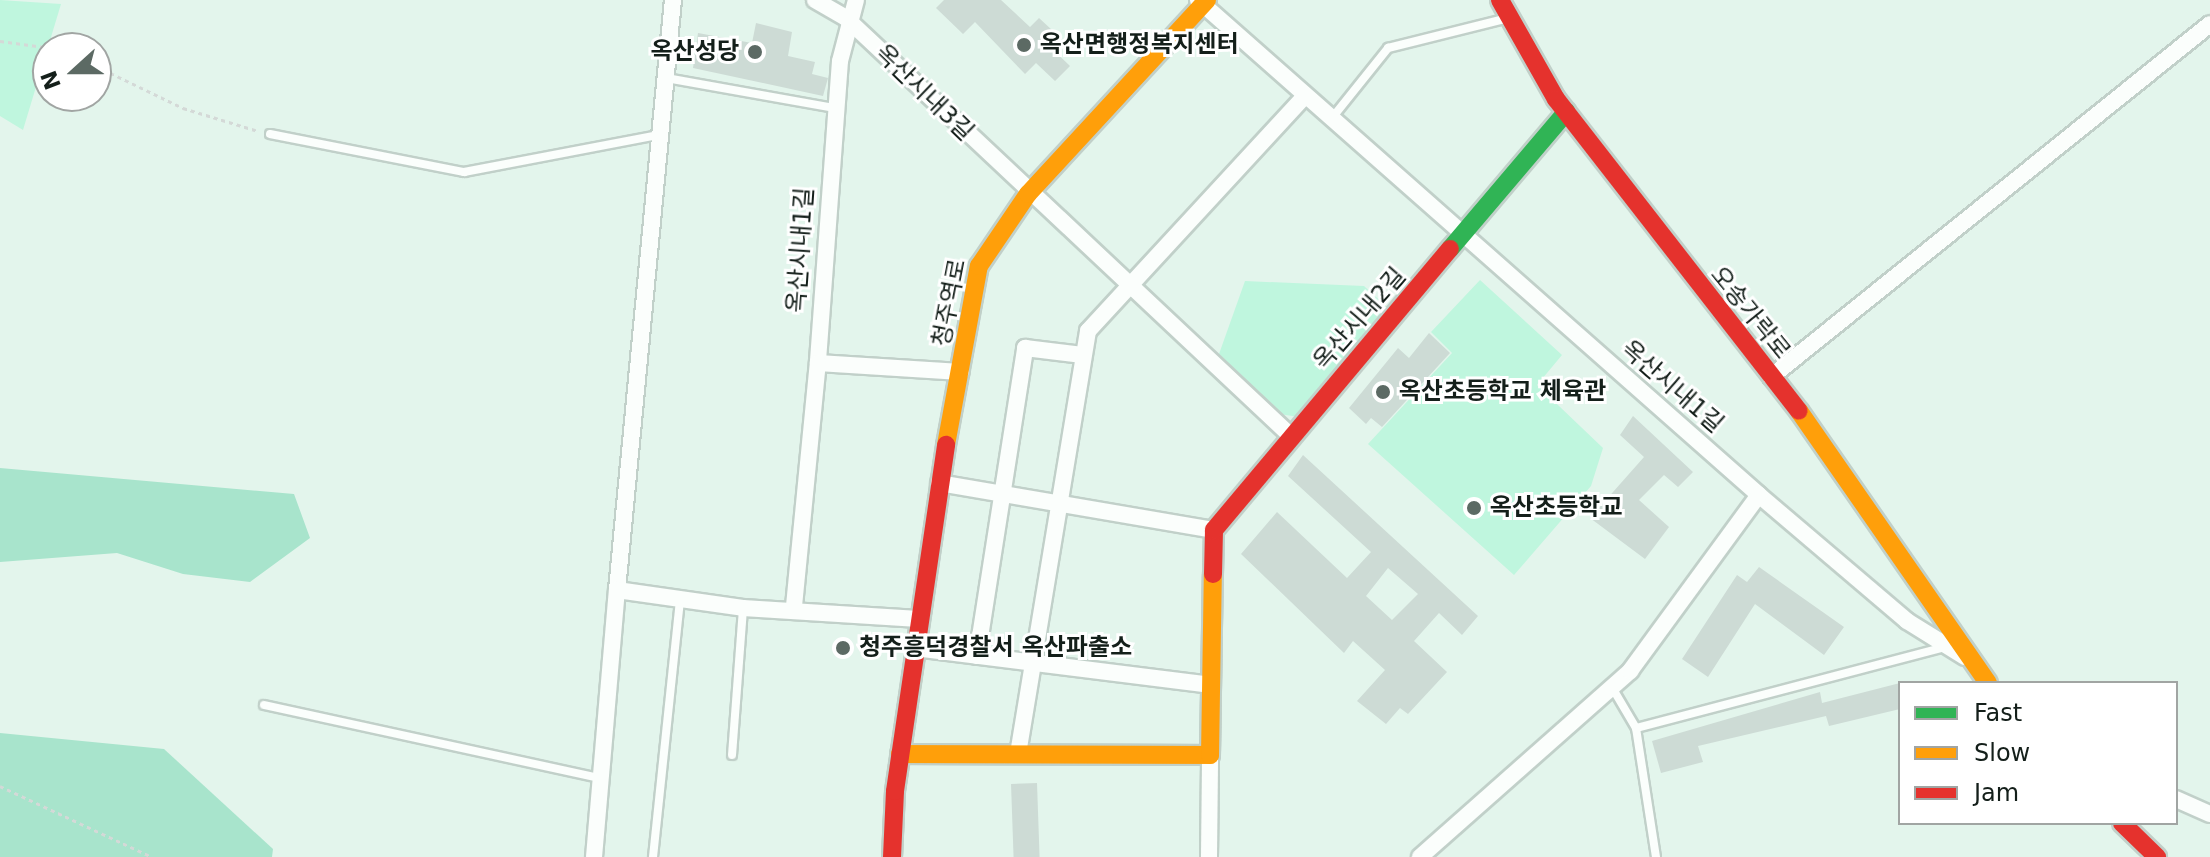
<!DOCTYPE html>
<html>
<head>
<meta charset="utf-8">
<style>
	body { margin:0 }
	#map { position:relative; width:2210px; height:857px; overflow:hidden; background:#e3f5ec; font-family:"DejaVu Sans","Noto Sans KR",sans-serif }
	div>[style] { position:absolute }
	[style*='--x'] { left:calc(var(--x)*1px); top:calc(var(--y)*1px); width:calc(var(--w)*1px); rotate:calc(var(--a)*1deg) }
	.green>* { inset:0; background:#bff6de }
	.forest>* { inset:0; background:#a8e4cc }
	.building>* { inset:0; background:#cddbd5; transform-origin:0 0 }
	.path>* { height:3px; margin-top:-1.5px; transform-origin:0; background:repeating-linear-gradient(90deg,#d4d9d7 0 4px,transparent 0 8px) }
	.roads { filter:drop-shadow(2px 0 #c1d0c9) drop-shadow(-2px 0 #c1d0c9) drop-shadow(0 2px #c1d0c9) drop-shadow(0 -2px #c1d0c9) }
	.lane>* { height:8px; margin:-4px; padding:0 4px; transform-origin:4px; border-radius:4px; background:#fbfefc }
	.street>* { height:16px; margin:-8px; padding:0 8px; transform-origin:8px; border-radius:8px; background:#fbfefc }
	.fast>* { height:18px; margin:-9px; padding:0 9px; transform-origin:9px; border-radius:9px; background:#30b455 }
	.slow>* { height:18px; margin:-9px; padding:0 9px; transform-origin:9px; border-radius:9px; background:#ff9f0a }
	.jam>* { height:18px; margin:-9px; padding:0 9px; transform-origin:9px; border-radius:9px; background:#e5322d }
	.dots>* { width:22px; height:22px; translate:-50% -50%; box-sizing:border-box; border:4px solid #fff; border-radius:50% }
	span { translate:-50% -50%; white-space:nowrap; text-align:center; line-height:1.15; -webkit-text-stroke:6px #fff; paint-order:stroke }
	.poi-label { font-size:24px; color:#141f1a; font-weight:700 }
	.left { translate:0 -50%; text-align:left }
	.right { translate:-100% -50%; text-align:right }
	.street-label { font-size:24px; color:#141f1a }
	.legend { position:absolute; left:1898px; top:681px; width:280px; height:144px; box-sizing:border-box; background:#fff; border:2px solid #a1a5a3; margin:0; padding:10px 14px; list-style:none; font-size:24px; color:#141f1a }
	.legend li { display:flex; align-items:center; gap:16px; height:40px }
	.legend b { width:40px; border:2px solid #a1a5a3 }
	.north { position:absolute; left:32px; top:32px; width:80px; height:80px; box-sizing:border-box; background:#fff; border:2px solid #a1a5a3; border-radius:50%; rotate:249deg; font-size:22px; font-weight:700; line-height:32px; text-align:center; color:#141f1a }
	.north::after { content:''; display:block; margin:auto; width:28px; height:36px; background:#5c6a64; clip-path:polygon(50% 0,100% 100%,50% 72%,0 100%) }
</style>
</head>
<body>
<div id="map">
	<div class="green">
		<i style="clip-path:polygon(0 0,61px 4px,23px 130px,0 116px)"></i>
		<i style="clip-path:polygon(1480px 280px,1562px 355px,1537px 385px,1603px 448px,1591px 486px,1514px 575px,1368px 444px,1452px 353px,1431px 332px)"></i>
		<i style="clip-path:polygon(1245px 281px,1364px 286px,1388px 308px,1299px 417px,1279px 414px,1219px 354px)"></i>
	</div>
	<div class="forest">
		<i style="clip-path:polygon(0 468px,294px 494px,310px 538px,250px 582px,183px 574px,117px 553px,0 562px)"></i>
		<i style="clip-path:polygon(0 733px,164px 749px,273px 849px,272px 857px,0 857px)"></i>
	</div>
	<div class="building">
		<i style="clip-path:polygon(944px 0,1001px 0,1030px 27px,1039px 18px,1052px 30px,1043px 40px,1070px 66px,1055px 81px,1036px 63px,1025px 74px,975px 22px,963px 34px,936px 8px)"></i>
		<i style="clip-path:polygon(756px 23px,792px 32px,788px 56px,815px 62px,812px 74px,828px 78px,823px 96px,693px 68px,698px 33px,752px 43px)"></i>
		<i style="clip-path:polygon(1429px 333px,1450px 353px,1382px 427px,1371px 418px,1366px 424px,1349px 408px,1398px 348px,1409px 358px)"></i>
		<i style="clip-path:polygon(1633px 416px,1693px 472px,1678px 487px,1664px 475px,1639px 500px,1669px 527px,1645px 559px,1590px 518px,1644px 457px,1620px 435px)"></i>
		<i style="clip-path:polygon(evenodd,1303px 455px,1478px 616px,1462px 635px,1439px 613px,1414px 641px,1447px 672px,1408px 714px,1400px 708px,1386px 724px,1357px 701px,1385px 670px,1353px 641px,1344px 653px,1241px 554px,1277px 512px,1347px 578px,1371px 552px,1288px 476px,1303px 455px,1388px 568px,1418px 594px,1392px 620px,1366px 596px,1388px 568px)"></i>
		<i style="clip-path:polygon(1759px 567px,1844px 627px,1824px 655px,1755px 604px,1708px 677px,1682px 659px,1737px 575px,1747px 582px)"></i>
		<i style="clip-path:polygon(1900px 683px,1900px 709px,1829px 726px,1826px 716px,1698px 746px,1703px 762px,1661px 773px,1652px 741px,1820px 692px,1822px 703px)"></i>
		<i style="left:1037px;top:783px;width:74px;height:26px;rotate:88deg"></i>
	</div>
	<div class="path">
		<i style="--x:0;--y:41;--w:52;--a:7.7"></i>
		<i style="--x:96;--y:66;--w:97;--a:25.8"></i>
		<i style="--x:183;--y:108;--w:78;--a:17"></i>
		<i style="--x:0;--y:786;--w:168;--a:25"></i>
	</div>
	<div class="roads">
		<div class="lane">
			<i style="--x:666;--y:78;--w:172;--a:10.1"></i>
			<i style="--x:1332;--y:118;--w:90;--a:-51.3"></i>
			<i style="--x:1388;--y:48;--w:124;--a:-14"></i>
			<i style="--x:270;--y:134;--w:198;--a:11.1"></i>
			<i style="--x:464;--y:172;--w:197;--a:-10.8"></i>
			<i style="--x:1613;--y:689;--w:45;--a:59.5"></i>
			<i style="--x:1636;--y:728;--w:131;--a:81.2"></i>
			<i style="--x:264;--y:705;--w:342;--a:12.3"></i>
			<i style="--x:1636;--y:728;--w:318;--a:-14.7"></i>
			<i style="--x:732;--y:755;--w:146;--a:-85.7"></i>
			<i style="--x:653;--y:857;--w:258;--a:-84"></i>
		</div>
		<div class="street">
			<i style="--x:815;--y:0;--w:36;--a:30"></i>
			<i style="--x:846;--y:18;--w:611;--a:43.21"></i>
			<i style="--x:856;--y:0;--w:63;--a:104.7"></i>
			<i style="--x:840;--y:61;--w:303;--a:94.2"></i>
			<i style="--x:818;--y:363;--w:143;--a:3.6"></i>
			<i style="--x:1198;--y:0;--w:748;--a:41.42"></i>
			<i style="--x:1759;--y:495;--w:194;--a:40.4"></i>
			<i style="--x:1907;--y:621;--w:68;--a:31.8"></i>
			<i style="--x:1771;--y:377;--w:563;--a:-38.8"></i>
			<i style="--x:939;--y:483;--w:279;--a:9.7"></i>
			<i style="--x:617;--y:590;--w:593;--a:-84.58"></i>
			<i style="--x:794;--y:606;--w:244;--a:-84.4"></i>
			<i style="--x:915;--y:648;--w:297;--a:7.1"></i>
			<i style="--x:977;--y:656;--w:312;--a:-81.1"></i>
			<i style="--x:1025;--y:348;--w:58;--a:6.9"></i>
			<i style="--x:1018;--y:754;--w:429;--a:-80.6"></i>
			<i style="--x:1088;--y:331;--w:320;--a:-47.3"></i>
			<i style="--x:2176;--y:799;--w:37;--a:24"></i>
			<i style="--x:594;--y:857;--w:268;--a:-85.1"></i>
			<i style="--x:617;--y:590;--w:127;--a:8.1"></i>
			<i style="--x:743;--y:608;--w:176;--a:3.6"></i>
			<i style="--x:1209;--y:857;--w:102;--a:-89.4"></i>
			<i style="--x:1420;--y:857;--w:281;--a:-41.5"></i>
			<i style="--x:1630;--y:671;--w:218;--a:-53.8"></i>
		</div>
		<div class="fast">
			<i style="--x:1450;--y:249;--w:180;--a:-49.7"></i>
		</div>
		<div class="slow">
			<i style="--x:1799;--y:411;--w:331;--a:55.2"></i>
			<i style="--x:946;--y:445;--w:182;--a:-79.6"></i>
			<i style="--x:979;--y:266;--w:87;--a:-55.8"></i>
			<i style="--x:1028;--y:194;--w:264;--a:-47.3"></i>
			<i style="--x:900;--y:754;--w:310;--a:0.2"></i>
			<i style="--x:1210;--y:755;--w:181;--a:-89.1"></i>
		</div>
		<div class="jam">
			<i style="--x:1500;--y:0;--w:114;--a:60.5"></i>
			<i style="--x:1556;--y:99;--w:395;--a:52.1"></i>
			<i style="--x:1213;--y:574;--w:44;--a:-88.7"></i>
			<i style="--x:1214;--y:530;--w:367;--a:-50"></i>
			<i style="--x:2122;--y:823;--w:49;--a:44.2"></i>
			<i style="--x:892;--y:857;--w:66;--a:-87.4"></i>
			<i style="--x:895;--y:791;--w:350;--a:-81.6"></i>
		</div>
	</div>
	<div class="dots">
		<i style="left:1024px;top:45px;background:#5c6a64"></i>
		<i style="left:755px;top:52px;background:#5c6a64"></i>
		<i style="left:1383px;top:392px;background:#5c6a64"></i>
		<i style="left:1474px;top:508px;background:#5c6a64"></i>
		<i style="left:843px;top:648px;background:#5c6a64"></i>
	</div>
	<div class="poi-label">
		<span class="left" style="left:1040px;top:45px">옥산면행정복지센터</span>
		<span class="right" style="left:739px;top:52px">옥산성당</span>
		<span class="left" style="left:1399px;top:392px">옥산초등학교 체육관</span>
		<span class="left" style="left:1490px;top:508px">옥산초등학교</span>
		<span class="left" style="left:859px;top:648px">청주흥덕경찰서 옥산파출소</span>
	</div>
	<div class="street-label">
		<span style="left:924px;top:93px;rotate:44deg">옥산시내3길</span>
		<span style="left:801px;top:250px;rotate:-86deg">옥산시내1길</span>
		<span style="left:950px;top:303px;rotate:-79deg">청주역로</span>
		<span style="left:1750px;top:313px;rotate:51deg">오송가락로</span>
		<span style="left:1360px;top:319px;rotate:-49deg">옥산시내2길</span>
		<span style="left:1672px;top:387px;rotate:41deg">옥산시내1길</span>
	</div>
	<ul class="legend">
	<li><b style="height:10px;background:#30b455"></b>Fast</li>
	<li><b style="height:10px;background:#ff9f0a"></b>Slow</li>
	<li><b style="height:10px;background:#e5322d"></b>Jam</li>
	</ul>
	<div class="north">N</div>
</div>
</body>
</html>
